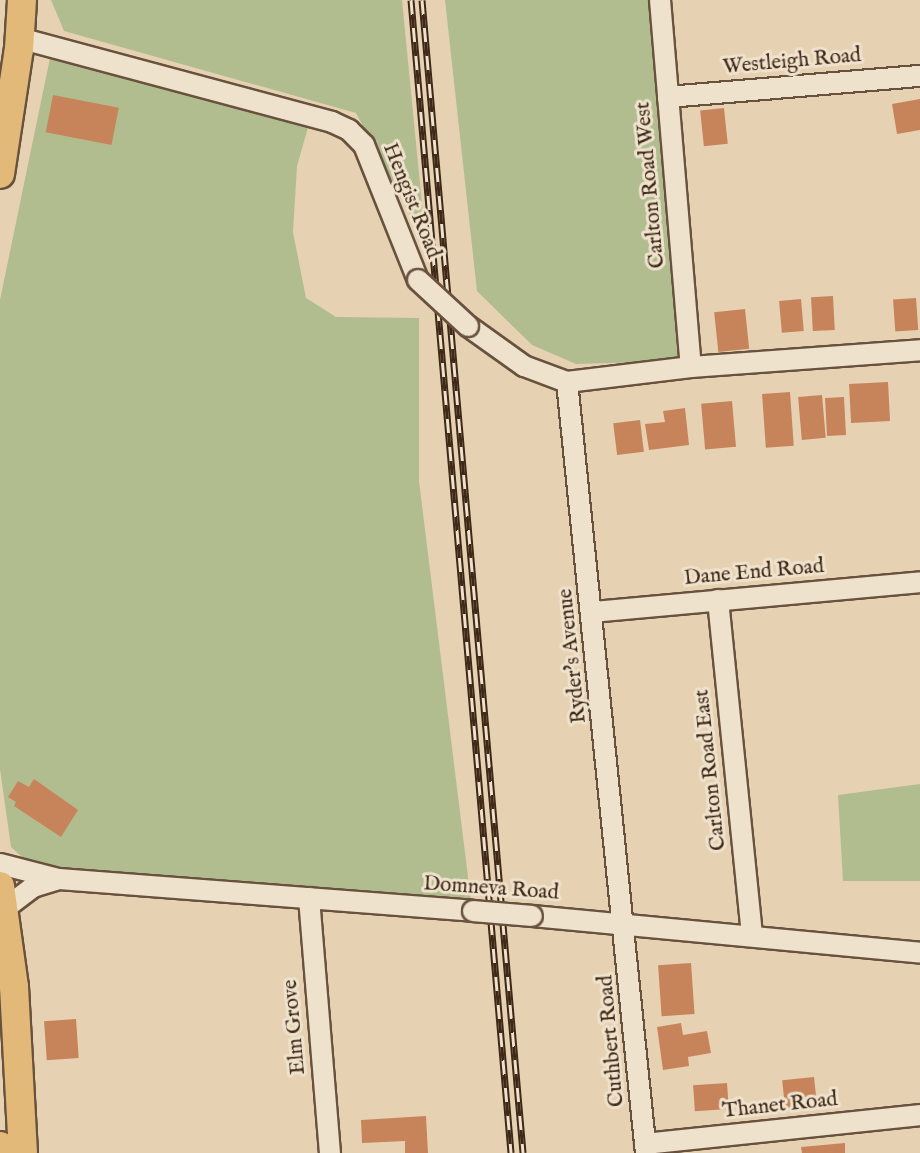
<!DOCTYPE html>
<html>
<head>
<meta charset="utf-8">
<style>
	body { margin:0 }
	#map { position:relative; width:920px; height:1153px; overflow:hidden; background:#e6d2b2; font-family:"IM FELL English",serif }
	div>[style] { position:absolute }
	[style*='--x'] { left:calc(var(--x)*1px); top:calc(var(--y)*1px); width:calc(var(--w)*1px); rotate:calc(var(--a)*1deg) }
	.green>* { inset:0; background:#b1bd8f }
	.building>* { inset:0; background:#c7845b; transform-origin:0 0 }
	.roads { filter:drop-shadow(2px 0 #68523e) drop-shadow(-2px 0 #68523e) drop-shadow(0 2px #68523e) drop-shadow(0 -2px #68523e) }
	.minor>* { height:20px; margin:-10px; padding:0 10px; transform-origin:10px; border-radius:10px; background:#efe2cd }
	.highway>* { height:28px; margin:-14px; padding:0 14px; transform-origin:14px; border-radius:14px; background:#e3b979 }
	.rail>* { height:7px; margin-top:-3.5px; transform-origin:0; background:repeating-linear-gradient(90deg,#efe2cd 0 14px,#3e2817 0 28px); box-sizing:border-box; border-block:2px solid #3e2817 }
	.bridges { filter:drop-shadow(2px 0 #68523e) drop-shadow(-2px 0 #68523e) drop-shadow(0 2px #68523e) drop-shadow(0 -2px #68523e) }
	.minor-bridge>* { height:20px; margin:-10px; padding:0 10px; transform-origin:10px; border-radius:10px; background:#efe2cd }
	span { translate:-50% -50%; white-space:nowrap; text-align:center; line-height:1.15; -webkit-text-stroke:6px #efe2cd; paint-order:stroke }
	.street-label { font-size:21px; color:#3e2817 }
</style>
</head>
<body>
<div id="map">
	<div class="green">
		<i style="clip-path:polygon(51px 0,402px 0,426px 245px,356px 113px,64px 31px)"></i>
		<i style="clip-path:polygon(445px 0,650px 0,678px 361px,576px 364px,532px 345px,477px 291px)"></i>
		<i style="clip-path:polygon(51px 53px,309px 124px,297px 166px,293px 232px,306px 298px,336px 317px,419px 318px,419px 481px,471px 901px,31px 865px,11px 847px,0 769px,0 300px)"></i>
		<i style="clip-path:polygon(920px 784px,920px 881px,843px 881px,838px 795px)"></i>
	</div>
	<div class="building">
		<i style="left:53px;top:95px;width:67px;height:38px;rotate:11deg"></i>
		<i style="clip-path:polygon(920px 99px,920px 130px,897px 134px,892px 104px)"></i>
		<i style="left:724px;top:108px;width:36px;height:24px;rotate:84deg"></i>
		<i style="left:833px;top:296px;width:34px;height:22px;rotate:87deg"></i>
		<i style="left:916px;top:298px;width:32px;height:23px;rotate:86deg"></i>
		<i style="left:801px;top:299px;width:32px;height:22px;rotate:85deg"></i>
		<i style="left:745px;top:309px;width:40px;height:31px;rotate:84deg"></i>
		<i style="left:888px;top:382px;width:39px;height:39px;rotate:87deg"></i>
		<i style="left:790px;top:392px;width:54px;height:28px;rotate:86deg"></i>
		<i style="left:822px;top:395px;width:43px;height:24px;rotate:85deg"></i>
		<i style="left:844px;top:397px;width:38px;height:19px;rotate:87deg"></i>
		<i style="left:732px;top:401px;width:46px;height:31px;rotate:85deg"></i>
		<i style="clip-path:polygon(685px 408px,689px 445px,649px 450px,645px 424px,665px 422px,663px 411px)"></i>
		<i style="left:640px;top:420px;width:32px;height:27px;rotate:83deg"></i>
		<i style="clip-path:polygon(34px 779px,78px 810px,61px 837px,14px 806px,16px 802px,8px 797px,18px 781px,29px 787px)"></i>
		<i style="left:691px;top:963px;width:51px;height:33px;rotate:86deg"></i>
		<i style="left:76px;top:1019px;width:39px;height:32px;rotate:86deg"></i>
		<i style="clip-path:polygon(681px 1023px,683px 1035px,707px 1031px,711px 1053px,688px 1057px,689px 1066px,663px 1070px,657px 1027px)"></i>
		<i style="left:814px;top:1077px;width:29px;height:32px;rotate:84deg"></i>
		<i style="left:727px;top:1083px;width:26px;height:34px;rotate:86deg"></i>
		<i style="clip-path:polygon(426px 1116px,428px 1153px,405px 1153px,405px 1141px,362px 1143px,361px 1120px)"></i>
		<i style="clip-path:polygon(845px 1143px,845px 1153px,802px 1153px,801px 1147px)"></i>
	</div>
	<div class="roads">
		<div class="minor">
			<i style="--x:660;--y:0;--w:368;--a:85.2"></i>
			<i style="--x:19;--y:38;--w:324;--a:15"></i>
			<i style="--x:332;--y:122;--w:19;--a:25"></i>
			<i style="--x:349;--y:130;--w:21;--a:45"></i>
			<i style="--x:364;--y:145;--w:145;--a:68.2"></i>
			<i style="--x:668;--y:97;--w:253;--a:-4.8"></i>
			<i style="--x:468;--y:326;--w:69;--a:35.5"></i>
			<i style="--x:524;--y:366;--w:46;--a:20.4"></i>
			<i style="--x:567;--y:382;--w:125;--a:-6.9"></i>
			<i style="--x:691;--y:367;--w:230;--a:-4.2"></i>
			<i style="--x:567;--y:382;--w:775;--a:84.15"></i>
			<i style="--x:718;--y:600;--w:337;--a:84.2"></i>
			<i style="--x:593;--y:612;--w:328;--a:-5.2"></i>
			<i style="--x:0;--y:864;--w:61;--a:14.3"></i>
			<i style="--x:59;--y:879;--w:415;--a:4.4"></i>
			<i style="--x:309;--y:898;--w:256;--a:85.3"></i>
			<i style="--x:4;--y:909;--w:36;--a:-37"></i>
			<i style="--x:33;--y:887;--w:24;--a:-17"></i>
			<i style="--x:532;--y:916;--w:390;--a:5.4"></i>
			<i style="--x:645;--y:1144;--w:277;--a:-6"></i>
		</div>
		<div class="highway">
			<i style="--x:0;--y:174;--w:126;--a:-81.4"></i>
			<i style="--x:19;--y:49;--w:49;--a:-86.5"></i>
			<i style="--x:0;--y:886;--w:102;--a:82.1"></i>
			<i style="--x:14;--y:987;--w:166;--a:86.9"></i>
			<i style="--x:0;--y:1146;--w:7;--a:90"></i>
		</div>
	</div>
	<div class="rail">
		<i style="--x:411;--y:0;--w:1157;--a:85.04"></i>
		<i style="--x:422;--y:0;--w:1157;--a:84.99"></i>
	</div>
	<div class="bridges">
		<div class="minor-bridge">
			<i style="--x:418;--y:280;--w:68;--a:42.6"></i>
			<i style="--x:473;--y:911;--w:59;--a:4.8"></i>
		</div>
	</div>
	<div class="street-label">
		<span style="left:792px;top:62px;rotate:-5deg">Westleigh Road</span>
		<span style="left:651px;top:185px;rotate:-95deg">Carlton Road West</span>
		<span style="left:411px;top:201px;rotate:68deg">Hengist Road</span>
		<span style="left:754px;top:573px;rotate:-5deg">Dane End Road</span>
		<span style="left:573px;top:656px;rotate:-96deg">Ryder's Avenue</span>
		<span style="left:711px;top:770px;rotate:-96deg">Carlton Road East</span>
		<span style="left:491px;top:889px;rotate:4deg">Domneva Road</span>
		<span style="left:295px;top:1027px;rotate:-95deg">Elm Grove</span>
		<span style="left:612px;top:1041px;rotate:-95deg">Cuthbert Road</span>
		<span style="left:780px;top:1106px;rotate:-6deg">Thanet Road</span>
	</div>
</div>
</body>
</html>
